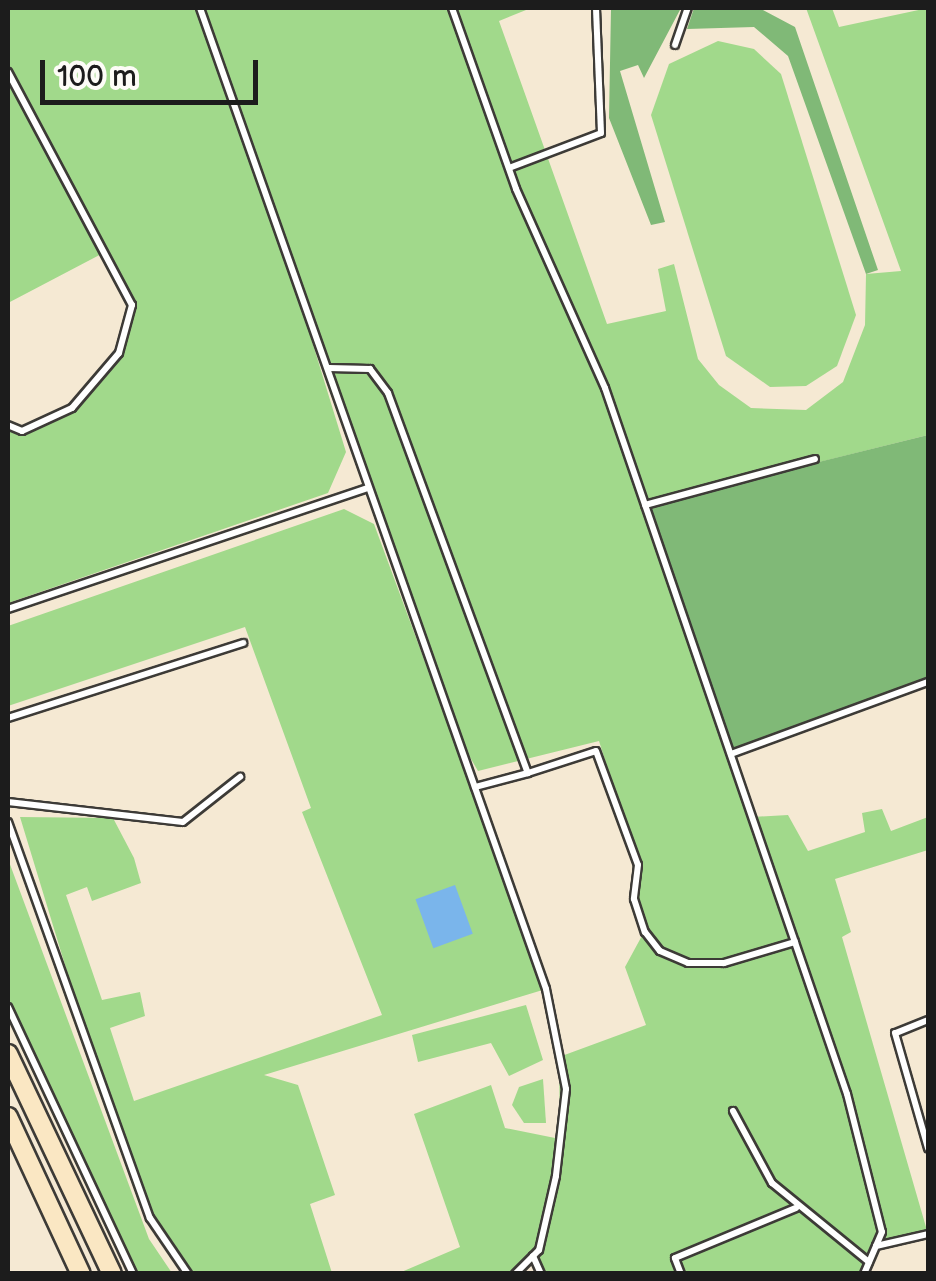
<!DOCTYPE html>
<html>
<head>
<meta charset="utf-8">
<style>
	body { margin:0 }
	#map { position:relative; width:936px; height:1281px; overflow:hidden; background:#f5e9d3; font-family:"Balsamiq Sans",sans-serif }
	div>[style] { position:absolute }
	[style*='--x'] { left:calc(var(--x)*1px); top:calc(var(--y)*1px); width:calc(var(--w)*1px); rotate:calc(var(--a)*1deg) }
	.green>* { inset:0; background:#a1d98b }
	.forest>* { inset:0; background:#80b977 }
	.water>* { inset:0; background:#7ab5eb; transform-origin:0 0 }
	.roads { filter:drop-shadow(2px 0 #3d3b37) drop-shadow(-2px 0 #3d3b37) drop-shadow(0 2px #3d3b37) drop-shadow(0 -2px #3d3b37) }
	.service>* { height:6px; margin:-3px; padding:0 3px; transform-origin:3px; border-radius:3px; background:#fff }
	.secondary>* { height:18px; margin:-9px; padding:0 9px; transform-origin:9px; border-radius:9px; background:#fae7c3 }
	span { translate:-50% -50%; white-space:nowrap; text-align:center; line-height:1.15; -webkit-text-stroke:9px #fdfcf7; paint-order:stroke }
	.frame { position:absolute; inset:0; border:10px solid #1c1c1c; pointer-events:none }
	.scale { position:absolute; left:40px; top:60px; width:218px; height:45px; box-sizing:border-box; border:5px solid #1c1c1c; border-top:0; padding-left:12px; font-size:30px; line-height:35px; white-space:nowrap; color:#1c1c1c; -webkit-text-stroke:8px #fdfcf7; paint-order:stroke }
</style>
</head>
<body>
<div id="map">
	<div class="green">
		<i style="clip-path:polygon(8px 8px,531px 8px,499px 21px,607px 324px,666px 311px,658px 269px,674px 264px,698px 359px,719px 385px,751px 408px,806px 410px,843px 382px,865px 325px,866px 274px,901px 271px,806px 8px,832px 8px,839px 27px,928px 8px,928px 435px,646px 505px,753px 817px,788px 815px,808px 851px,865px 832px,862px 813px,882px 809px,891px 831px,928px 817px,928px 850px,835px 879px,851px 932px,842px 937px,928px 1234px,877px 1246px,864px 1273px,541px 1273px,533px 1256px,515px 1273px,399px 1273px,460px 1247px,414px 1114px,491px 1085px,505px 1128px,560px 1139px,559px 1057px,646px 1025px,625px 967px,644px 932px,634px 899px,638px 865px,599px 741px,478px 771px,457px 735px,246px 126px,346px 452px,328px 493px,8px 603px,8px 425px,22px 430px,72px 408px,119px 353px,132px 305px,109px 250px,8px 303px)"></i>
		<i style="clip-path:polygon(718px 41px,754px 49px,781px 74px,856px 315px,837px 366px,806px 386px,770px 387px,726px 356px,651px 115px,669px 64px)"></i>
		<i style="clip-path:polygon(344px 509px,374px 524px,546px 989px,264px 1075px,298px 1085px,335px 1195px,310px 1204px,332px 1273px,188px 1273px,150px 1218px,114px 1126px,20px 817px,113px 818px,134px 858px,141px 883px,92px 901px,87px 887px,66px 895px,102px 1000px,140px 992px,145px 1016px,110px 1028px,134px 1101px,382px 1015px,302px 812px,311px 808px,245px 627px,8px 706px,8px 626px)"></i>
		<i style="clip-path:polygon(8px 859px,149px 1239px,172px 1273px,133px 1273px,16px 1033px,8px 1007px)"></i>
		<i style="clip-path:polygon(526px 1005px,543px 1060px,509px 1076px,491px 1043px,418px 1062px,412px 1035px)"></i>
		<i style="clip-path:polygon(543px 1079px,546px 1123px,524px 1123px,512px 1105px,519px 1087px)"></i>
	</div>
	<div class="forest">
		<i style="clip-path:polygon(611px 8px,681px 8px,644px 78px,638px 65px,620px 71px,665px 222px,651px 225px,609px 118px)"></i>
		<i style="clip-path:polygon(694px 8px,759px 8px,795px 27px,878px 270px,866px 274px,788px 56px,754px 27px,687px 29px)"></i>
		<i style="clip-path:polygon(928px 435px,928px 682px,731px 754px,645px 505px)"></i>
	</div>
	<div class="water">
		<i style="left:455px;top:885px;width:52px;height:42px;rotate:70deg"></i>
	</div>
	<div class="roads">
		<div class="service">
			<i style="--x:200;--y:8;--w:1040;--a:70.57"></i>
			<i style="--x:546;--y:989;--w:102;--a:78.7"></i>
			<i style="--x:566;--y:1089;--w:88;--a:96.6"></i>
			<i style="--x:556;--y:1176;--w:76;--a:102.9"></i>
			<i style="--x:539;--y:1250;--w:34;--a:135"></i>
			<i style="--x:452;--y:8;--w:192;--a:70.5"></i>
			<i style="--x:516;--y:189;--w:218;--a:65.9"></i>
			<i style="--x:605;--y:388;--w:746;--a:71.08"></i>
			<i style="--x:847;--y:1094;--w:142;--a:75.8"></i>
			<i style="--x:882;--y:1232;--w:46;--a:113.2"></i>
			<i style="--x:675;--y:45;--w:39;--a:-71"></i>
			<i style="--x:8;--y:72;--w:264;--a:62"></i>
			<i style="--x:132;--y:305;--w:50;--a:105.2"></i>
			<i style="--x:119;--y:353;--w:72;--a:130.5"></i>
			<i style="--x:72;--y:408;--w:55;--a:155.3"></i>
			<i style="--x:22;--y:431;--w:15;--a:-157"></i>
			<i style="--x:509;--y:168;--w:98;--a:-20.8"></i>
			<i style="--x:601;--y:133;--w:125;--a:-92.3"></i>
			<i style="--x:329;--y:368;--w:41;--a:1.4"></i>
			<i style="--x:370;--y:369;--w:30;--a:53"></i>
			<i style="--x:388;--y:393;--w:405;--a:69.8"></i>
			<i style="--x:528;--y:773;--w:55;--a:165.2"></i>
			<i style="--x:645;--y:505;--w:176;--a:-15.1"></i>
			<i style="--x:8;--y:609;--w:380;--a:-18.6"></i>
			<i style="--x:8;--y:718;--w:247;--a:-17.7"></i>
			<i style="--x:731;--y:754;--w:210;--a:-20.1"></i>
			<i style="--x:528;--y:773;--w:71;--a:-17.9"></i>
			<i style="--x:596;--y:751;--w:121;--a:69.8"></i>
			<i style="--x:638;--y:865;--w:34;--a:97"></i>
			<i style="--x:634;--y:899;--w:35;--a:72"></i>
			<i style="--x:645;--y:932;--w:24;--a:52"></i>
			<i style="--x:660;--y:951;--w:30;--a:23"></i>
			<i style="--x:688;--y:963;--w:36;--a:0"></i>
			<i style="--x:724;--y:963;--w:74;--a:-16.5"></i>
			<i style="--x:8;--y:802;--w:176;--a:6.5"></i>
			<i style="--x:183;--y:822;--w:73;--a:-38.3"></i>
			<i style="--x:8;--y:822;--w:421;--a:70.3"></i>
			<i style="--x:150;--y:1218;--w:68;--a:55.8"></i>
			<i style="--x:8;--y:1007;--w:295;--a:64.9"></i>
			<i style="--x:928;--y:1020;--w:35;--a:158"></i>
			<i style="--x:895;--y:1033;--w:120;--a:74"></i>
			<i style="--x:733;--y:1111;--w:82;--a:61.6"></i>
			<i style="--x:772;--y:1183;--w:125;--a:39.2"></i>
			<i style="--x:876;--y:1246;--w:53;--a:-13"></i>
			<i style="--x:533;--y:1256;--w:20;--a:66"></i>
			<i style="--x:681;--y:1274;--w:17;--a:-111"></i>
			<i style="--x:675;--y:1258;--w:131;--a:-22.5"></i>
		</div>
		<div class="secondary">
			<i style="--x:8;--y:1054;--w:243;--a:64.7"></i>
			<i style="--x:8;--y:1117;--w:173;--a:65.1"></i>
		</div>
	</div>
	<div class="frame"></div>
	<div class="scale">100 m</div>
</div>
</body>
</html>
